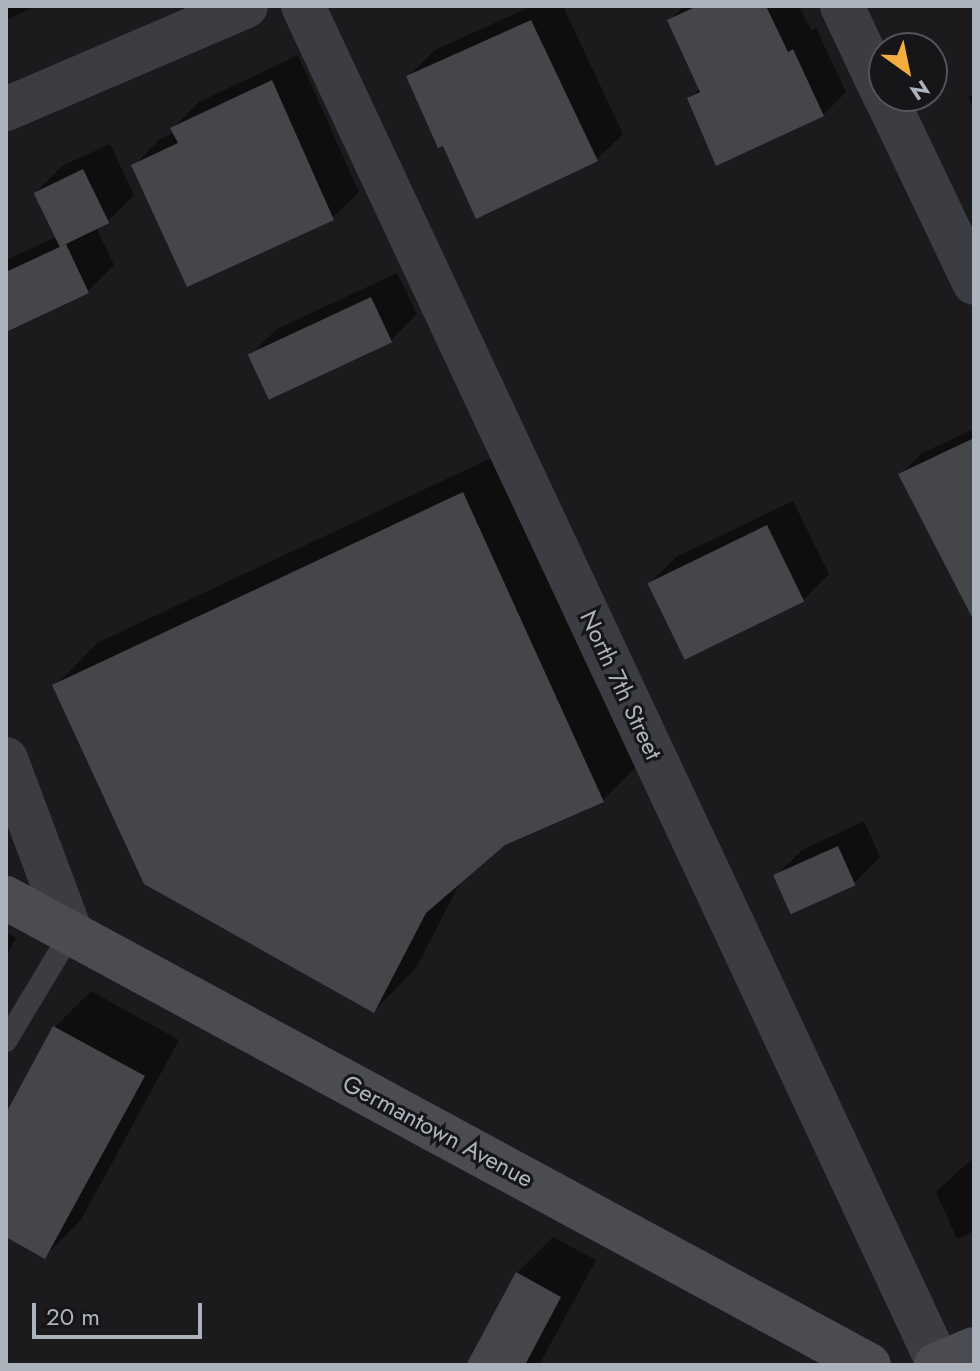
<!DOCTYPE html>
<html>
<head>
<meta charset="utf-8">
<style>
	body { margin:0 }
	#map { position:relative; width:980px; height:1371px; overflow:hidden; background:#1b1b1d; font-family:Jost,sans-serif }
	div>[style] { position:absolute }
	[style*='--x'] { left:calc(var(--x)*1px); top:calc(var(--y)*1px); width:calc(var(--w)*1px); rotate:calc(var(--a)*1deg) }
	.shadow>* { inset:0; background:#0007 }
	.building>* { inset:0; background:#45464a; transform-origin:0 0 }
	.lane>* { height:22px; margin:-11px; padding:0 11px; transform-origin:11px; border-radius:11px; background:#3c3d42 }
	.street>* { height:44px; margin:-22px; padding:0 22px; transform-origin:22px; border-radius:22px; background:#3c3d42 }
	.secondary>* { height:44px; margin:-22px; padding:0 22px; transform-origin:22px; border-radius:22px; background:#4a4c52 }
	span { translate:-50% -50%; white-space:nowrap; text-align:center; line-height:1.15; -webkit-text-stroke:6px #161618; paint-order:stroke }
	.street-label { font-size:24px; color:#adb3bd }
	.frame { position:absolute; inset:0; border:8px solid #adb3bd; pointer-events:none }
	.north { position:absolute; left:868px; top:32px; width:80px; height:80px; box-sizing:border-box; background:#161618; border:2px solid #52555a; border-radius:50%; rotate:147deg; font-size:22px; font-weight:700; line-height:32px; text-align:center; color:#adb3bd }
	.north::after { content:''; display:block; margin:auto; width:28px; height:36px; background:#f3ad3d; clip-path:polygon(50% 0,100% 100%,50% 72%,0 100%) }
	.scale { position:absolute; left:32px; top:1303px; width:170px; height:36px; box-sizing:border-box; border:4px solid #adb3bd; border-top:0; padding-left:10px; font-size:24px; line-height:28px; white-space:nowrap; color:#adb3bd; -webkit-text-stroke:6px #161618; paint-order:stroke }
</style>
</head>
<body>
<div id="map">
	<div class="shadow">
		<i style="clip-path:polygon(6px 6px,36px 6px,6px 20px)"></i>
		<i style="clip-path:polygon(532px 6px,563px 6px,623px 134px,596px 160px,444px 144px,408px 76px,435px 50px)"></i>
		<i style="clip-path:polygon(684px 6px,799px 6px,811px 30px,816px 28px,846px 92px,823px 115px,689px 99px,700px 88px,669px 21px)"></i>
		<i style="clip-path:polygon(298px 55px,359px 192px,332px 218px,134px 166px,160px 139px,175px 132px,173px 128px,199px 102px)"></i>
		<i style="clip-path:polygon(974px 92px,974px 111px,968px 98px)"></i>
		<i style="clip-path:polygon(110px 144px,134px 195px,108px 221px,96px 227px,114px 265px,88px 291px,6px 330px,6px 260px,56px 237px,35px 193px,62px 166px)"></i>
		<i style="clip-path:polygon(397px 273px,417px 314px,391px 340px,250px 355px,277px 329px)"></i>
		<i style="clip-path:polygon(974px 429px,974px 568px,901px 474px,922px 453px)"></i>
		<i style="clip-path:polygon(506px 451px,645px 758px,603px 800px,504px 843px,462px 879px,416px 968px,374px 1011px,55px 686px,97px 643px)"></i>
		<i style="clip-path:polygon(793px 501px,829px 574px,803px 600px,650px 583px,676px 557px)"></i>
		<i style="clip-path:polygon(864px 821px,880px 857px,854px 883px,776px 876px,802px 850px)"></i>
		<i style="clip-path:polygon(6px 932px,16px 938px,6px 957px)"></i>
		<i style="clip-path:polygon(91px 991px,179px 1040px,81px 1220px,45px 1256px,6px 1235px,6px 1118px,55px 1027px)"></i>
		<i style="clip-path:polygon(974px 1157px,974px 1231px,957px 1239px,936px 1192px)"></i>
		<i style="clip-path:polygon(553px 1237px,596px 1260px,539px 1365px,468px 1365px,517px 1273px)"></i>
	</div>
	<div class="building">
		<i style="clip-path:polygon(697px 6px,766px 6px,788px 52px,793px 49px,824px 116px,716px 166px,687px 98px,700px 92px,667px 20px)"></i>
		<i style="clip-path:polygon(531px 20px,598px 161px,476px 219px,443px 146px,438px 148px,406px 76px)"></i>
		<i style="clip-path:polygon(272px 80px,334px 220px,187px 287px,131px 165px,178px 143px,170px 128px)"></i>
		<i style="left:83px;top:169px;width:60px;height:55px;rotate:64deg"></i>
		<i style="clip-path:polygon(66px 244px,89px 293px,6px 332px,6px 272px)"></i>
		<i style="left:371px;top:297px;width:50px;height:136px;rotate:65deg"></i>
		<i style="clip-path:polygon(974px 438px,974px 621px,898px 474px)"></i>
		<i style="clip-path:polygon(463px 492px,604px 802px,505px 845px,426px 913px,374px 1013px,144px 884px,52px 685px)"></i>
		<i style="left:767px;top:525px;width:85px;height:133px;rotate:64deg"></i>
		<i style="left:838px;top:846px;width:43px;height:71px;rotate:66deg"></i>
		<i style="clip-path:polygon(53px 1026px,145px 1076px,45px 1259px,6px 1237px,6px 1113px)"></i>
		<i style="clip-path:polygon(516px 1272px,561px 1297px,525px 1365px,466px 1365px)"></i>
	</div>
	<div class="lane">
		<i style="--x:6;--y:1041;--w:126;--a:-59"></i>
	</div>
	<div class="street">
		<i style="--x:303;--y:6;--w:1500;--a:64.92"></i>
		<i style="--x:842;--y:6;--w:98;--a:64.7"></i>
		<i style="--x:885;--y:96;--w:207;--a:64.5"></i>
		<i style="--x:6;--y:109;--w:261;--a:-23.2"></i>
		<i style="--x:6;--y:759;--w:186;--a:69.5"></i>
	</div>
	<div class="secondary">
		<i style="--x:6;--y:898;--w:981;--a:28.42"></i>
		<i style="--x:936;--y:1365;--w:41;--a:-22.8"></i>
	</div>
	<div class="street-label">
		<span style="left:621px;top:685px;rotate:65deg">North 7th Street</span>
		<span style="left:438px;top:1131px;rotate:28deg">Germantown Avenue</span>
	</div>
	<div class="frame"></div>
	<div class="north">N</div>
	<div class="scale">20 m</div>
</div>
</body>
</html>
